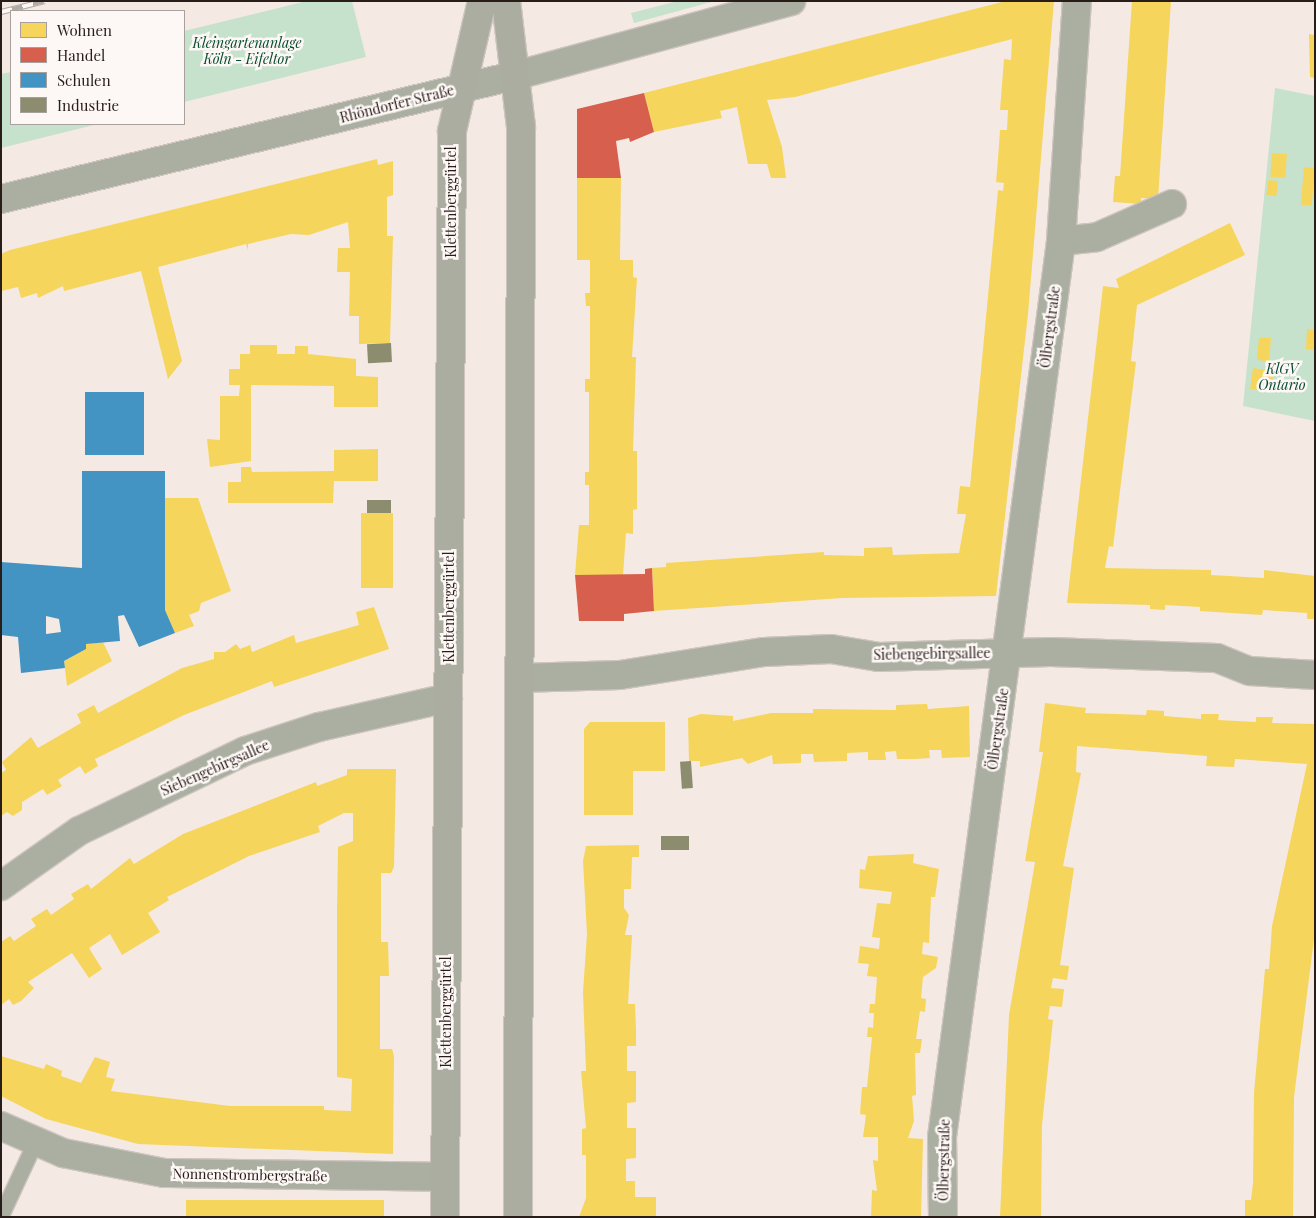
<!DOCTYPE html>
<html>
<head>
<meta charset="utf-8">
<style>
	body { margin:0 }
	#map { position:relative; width:1316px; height:1218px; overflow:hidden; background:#f5e9e3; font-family:"Playfair Display",serif }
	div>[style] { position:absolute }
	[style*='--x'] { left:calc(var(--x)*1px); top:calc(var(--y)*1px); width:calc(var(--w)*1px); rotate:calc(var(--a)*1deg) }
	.green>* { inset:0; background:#c6e2cd }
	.homes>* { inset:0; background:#f6d55c; transform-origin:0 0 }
	.shops>* { inset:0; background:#d6604d }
	.schools>* { inset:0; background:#4393c3; transform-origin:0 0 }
	.industry>* { inset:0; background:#8c8c6e; transform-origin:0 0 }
	.roads { filter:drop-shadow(1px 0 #cec5c0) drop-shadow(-1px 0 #cec5c0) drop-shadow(0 1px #cec5c0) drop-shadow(0 -1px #cec5c0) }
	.service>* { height:15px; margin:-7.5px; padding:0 7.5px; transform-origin:7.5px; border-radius:7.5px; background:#aaafa2 }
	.minor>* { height:28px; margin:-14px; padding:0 14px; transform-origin:14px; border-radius:14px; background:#aaafa2 }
	.tertiary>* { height:28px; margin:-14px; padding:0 14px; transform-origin:14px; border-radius:14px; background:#aaafa2 }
	.secondary>* { height:28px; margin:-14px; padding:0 14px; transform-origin:14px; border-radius:14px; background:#aaad9f }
	.rail>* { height:5.5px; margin-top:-2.75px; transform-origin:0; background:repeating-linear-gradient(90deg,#fdf7f5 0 11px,#aeaba2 0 22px); box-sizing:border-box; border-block:1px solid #aeaba2 }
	span { translate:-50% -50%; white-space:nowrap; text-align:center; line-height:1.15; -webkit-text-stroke:5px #fdf7f5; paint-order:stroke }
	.park-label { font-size:14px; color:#044b2f; font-style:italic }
	.street-label { font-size:14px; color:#281d19 }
	.frame { position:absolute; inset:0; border:2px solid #281d19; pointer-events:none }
	.legend { position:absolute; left:10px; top:10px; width:175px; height:115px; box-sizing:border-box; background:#fdf7f5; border:1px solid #a8a09d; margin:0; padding:6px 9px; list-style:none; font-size:15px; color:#281d19 }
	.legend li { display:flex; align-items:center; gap:10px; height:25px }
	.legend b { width:25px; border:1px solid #a8a09d }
</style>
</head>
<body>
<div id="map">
	<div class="green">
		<i style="clip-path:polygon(307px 1px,352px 1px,366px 57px,184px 102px,184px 31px)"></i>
		<i style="clip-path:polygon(678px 1px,715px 1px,634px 23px,631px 13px)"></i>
		<i style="clip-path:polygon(11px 72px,11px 124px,98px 124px,1px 148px,1px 74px)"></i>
		<i style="clip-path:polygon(1275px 88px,1315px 96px,1315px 421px,1243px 406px)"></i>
	</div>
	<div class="homes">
		<i style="clip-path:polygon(1006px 1px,1054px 1px,1028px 314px,996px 596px,842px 598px,654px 611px,652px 568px,666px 567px,666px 563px,824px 552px,824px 555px,864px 556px,864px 548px,892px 547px,893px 555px,959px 553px,966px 514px,957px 514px,960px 486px,970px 487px,998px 190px,1003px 191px,1004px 183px,996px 182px,998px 159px,1000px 130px,1007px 130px,1008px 110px,1000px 110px,1004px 59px,1011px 60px,1012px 39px,795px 97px,767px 100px,782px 147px,786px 178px,771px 178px,767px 164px,748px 164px,737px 107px,720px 111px,722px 118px,654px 132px,644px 93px)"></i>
		<i style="clip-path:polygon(1132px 1px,1171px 1px,1158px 199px,1141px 198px,1141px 204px,1113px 202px,1115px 176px,1120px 176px)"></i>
		<i style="clip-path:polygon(1309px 34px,1315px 35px,1315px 78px,1310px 77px)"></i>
		<i style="left:1272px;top:153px;width:15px;height:24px;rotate:4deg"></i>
		<i style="clip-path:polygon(377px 159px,378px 165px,393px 161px,393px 195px,387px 197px,387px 236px,393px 236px,390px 343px,359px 344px,359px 316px,349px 316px,350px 272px,337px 272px,338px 248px,350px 248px,348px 222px,309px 235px,291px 234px,248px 244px,248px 250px,246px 244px,158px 267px,182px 361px,168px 379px,141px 271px,64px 291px,63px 286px,38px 298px,37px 293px,21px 298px,18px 287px,1px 291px,1px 254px,10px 250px)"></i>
		<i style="left:1304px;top:167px;width:11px;height:38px;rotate:5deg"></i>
		<i style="clip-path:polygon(577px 178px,621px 178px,620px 260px,633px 260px,633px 277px,637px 278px,632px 357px,636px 357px,633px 451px,637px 451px,637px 509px,633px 510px,633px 534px,626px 533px,623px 575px,575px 575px,579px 525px,589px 525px,589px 485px,585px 485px,585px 472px,589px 472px,589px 392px,585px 392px,585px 379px,590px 379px,590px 306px,586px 306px,585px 293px,590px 293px,590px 260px,577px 260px)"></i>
		<i style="left:1268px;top:180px;width:10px;height:15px;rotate:6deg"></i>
		<i style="clip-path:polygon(1230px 223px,1245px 255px,1137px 305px,1131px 361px,1136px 362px,1113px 547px,1109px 546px,1105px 568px,1211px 570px,1211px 575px,1264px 578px,1264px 570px,1315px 576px,1315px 619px,1307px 619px,1307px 613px,1263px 610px,1262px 615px,1200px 611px,1200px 607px,1165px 605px,1165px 610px,1150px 609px,1150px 605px,1067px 603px,1103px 286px,1119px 288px,1116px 279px)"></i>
		<i style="clip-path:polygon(1307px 329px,1315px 330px,1315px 350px,1306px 349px)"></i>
		<i style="clip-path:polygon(1259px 338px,1271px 338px,1269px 363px,1257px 359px)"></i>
		<i style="clip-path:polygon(250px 345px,277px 345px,277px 354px,295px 354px,295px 346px,308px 346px,308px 354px,356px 359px,356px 376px,378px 377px,378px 407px,334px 407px,334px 386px,251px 385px,251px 461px,210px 467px,207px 439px,220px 440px,220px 396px,239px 396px,240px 385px,229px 385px,229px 369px,240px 369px,240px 354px,250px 354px)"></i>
		<i style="left:1253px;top:368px;width:21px;height:21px;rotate:8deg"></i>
		<i style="clip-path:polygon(378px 449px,378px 481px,334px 481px,333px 503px,228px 503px,228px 482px,241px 482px,241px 467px,251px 467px,252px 472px,334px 471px,334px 450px)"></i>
		<i style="clip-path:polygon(165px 498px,198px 498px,231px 591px,201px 603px,199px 611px,189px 615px,194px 626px,175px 633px,165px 610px)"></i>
		<i style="left:361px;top:513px;width:32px;height:75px"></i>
		<i style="clip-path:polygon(374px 607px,389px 649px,274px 687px,272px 681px,184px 715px,95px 759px,98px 766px,85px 774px,80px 766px,58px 780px,62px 786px,47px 795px,43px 789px,22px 802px,22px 810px,13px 816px,7px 812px,1px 816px,1px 773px,6px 770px,2px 762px,31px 737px,38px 748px,81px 723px,77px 714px,94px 705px,98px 713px,182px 668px,214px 659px,214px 652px,225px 652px,236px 644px,240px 649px,250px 645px,252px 652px,294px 635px,296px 643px,359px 625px,356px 612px)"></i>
		<i style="clip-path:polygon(103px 642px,112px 661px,67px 686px,64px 661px,86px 649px,86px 644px)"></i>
		<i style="clip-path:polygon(1045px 703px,1086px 708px,1085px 713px,1146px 715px,1147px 710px,1164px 711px,1164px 716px,1201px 719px,1201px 714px,1219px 714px,1218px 720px,1256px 722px,1256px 717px,1273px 717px,1272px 723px,1315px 724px,1315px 931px,1294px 1097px,1293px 1217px,1245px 1217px,1245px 1200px,1251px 1200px,1253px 1183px,1254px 1093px,1265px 969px,1269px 969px,1272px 926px,1307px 764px,1235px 759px,1234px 767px,1206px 766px,1207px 756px,1077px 746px,1076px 772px,1081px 773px,1063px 866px,1074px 868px,1060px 965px,1069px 966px,1067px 980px,1053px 978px,1051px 988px,1064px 989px,1062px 1007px,1050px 1006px,1048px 1019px,1053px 1020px,1042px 1125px,1041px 1217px,1000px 1217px,1009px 1015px,1035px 862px,1025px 861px,1043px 752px,1039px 752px)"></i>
		<i style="clip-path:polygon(927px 704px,928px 709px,969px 706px,970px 757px,942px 758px,941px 750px,929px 750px,930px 758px,914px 759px,897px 759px,896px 751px,885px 752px,886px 760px,868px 760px,868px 752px,847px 753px,847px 761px,814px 762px,813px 754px,801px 754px,801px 763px,773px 764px,772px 755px,748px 764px,742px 758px,700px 767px,700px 761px,689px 761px,688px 718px,701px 714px,733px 716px,733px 721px,771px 713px,813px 713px,813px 709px,896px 710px,896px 705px)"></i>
		<i style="clip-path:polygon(590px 722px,665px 722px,665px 771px,633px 771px,633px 815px,584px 815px,584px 729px)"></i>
		<i style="clip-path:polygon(347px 769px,396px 769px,394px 867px,391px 873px,381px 873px,381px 942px,388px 942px,389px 976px,380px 976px,380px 1049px,392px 1049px,394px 1056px,393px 1154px,138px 1144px,46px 1119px,1px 1096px,1px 1056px,44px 1069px,46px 1064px,62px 1071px,61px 1076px,81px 1083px,95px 1057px,110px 1062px,106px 1077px,115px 1079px,111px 1091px,230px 1106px,324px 1106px,324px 1110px,351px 1111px,352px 1079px,337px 1077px,337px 913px,338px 847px,353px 841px,353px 813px,344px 813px,318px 826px,320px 832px,249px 856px,167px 897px,169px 900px,148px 913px,160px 932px,122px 955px,110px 934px,89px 948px,102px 969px,89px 978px,72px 953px,28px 982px,34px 988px,21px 1001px,13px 1005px,9px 999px,1px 1005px,1px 942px,10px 936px,14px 941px,36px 926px,31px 919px,47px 909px,51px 915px,74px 899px,71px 894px,88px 884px,91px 889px,130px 858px,134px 864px,183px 834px,316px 782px,317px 786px,347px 775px)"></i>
		<i style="clip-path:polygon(639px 845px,639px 857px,632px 857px,631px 889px,624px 889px,624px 908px,629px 915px,625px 935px,632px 935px,628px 1004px,635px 1004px,636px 1030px,636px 1046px,627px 1046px,627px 1071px,636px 1071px,636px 1102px,627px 1103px,627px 1128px,636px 1128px,636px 1158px,626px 1159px,626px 1181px,635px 1181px,635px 1197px,656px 1197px,656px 1217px,579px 1217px,586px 1198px,586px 1155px,582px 1155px,582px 1129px,586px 1128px,581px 1071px,586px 1071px,583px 992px,587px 934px,583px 861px,586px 846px)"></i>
		<i style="clip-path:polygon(914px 854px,913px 863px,939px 869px,935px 897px,931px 897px,929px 943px,923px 942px,922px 954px,938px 957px,936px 968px,923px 977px,921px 998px,926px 999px,925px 1012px,920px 1011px,916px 1039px,922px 1039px,920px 1053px,915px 1053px,916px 1095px,912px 1096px,914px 1121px,908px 1138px,923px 1139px,921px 1217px,871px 1217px,872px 1190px,877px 1191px,873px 1160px,878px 1161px,878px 1137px,863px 1137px,866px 1115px,860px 1114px,862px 1087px,867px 1087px,872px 1037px,867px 1037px,868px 1027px,873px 1028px,874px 1013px,869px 1013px,870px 1004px,875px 1004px,877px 977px,867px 976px,869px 964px,858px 963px,860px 946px,879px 949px,880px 938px,872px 937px,877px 903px,890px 904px,892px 892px,859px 888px,860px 869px,865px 870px,868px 856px)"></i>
		<i style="left:186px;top:1200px;width:198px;height:17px"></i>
	</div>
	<div class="shops">
		<i style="clip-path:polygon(644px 93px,654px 132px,630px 142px,629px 138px,616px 141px,621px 178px,577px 178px,577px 109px)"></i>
		<i style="clip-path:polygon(652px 568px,654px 611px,624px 614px,624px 621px,579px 621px,575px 575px,645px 574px,645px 569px)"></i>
	</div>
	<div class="schools">
		<i style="left:85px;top:392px;width:59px;height:63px"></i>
		<i style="clip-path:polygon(evenodd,82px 471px,165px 471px,165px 610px,175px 633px,139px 647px,124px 615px,118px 616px,120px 641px,86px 644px,86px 649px,64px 661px,65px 668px,21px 673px,18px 637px,1px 635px,1px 562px,82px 568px,82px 471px,46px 616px,59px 619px,61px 632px,46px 634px,46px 616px)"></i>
	</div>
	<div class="industry">
		<i style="left:391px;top:343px;width:19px;height:24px;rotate:87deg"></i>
		<i style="left:367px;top:500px;width:24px;height:13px"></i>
		<i style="left:691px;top:761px;width:27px;height:11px;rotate:86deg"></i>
		<i style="left:661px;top:836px;width:28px;height:14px"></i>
	</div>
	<div class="roads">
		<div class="service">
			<i style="--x:1;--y:1215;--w:81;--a:-65"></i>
		</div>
		<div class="minor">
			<i style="--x:517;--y:75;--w:284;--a:-15.1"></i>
			<i style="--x:1061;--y:241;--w:36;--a:-6"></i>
			<i style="--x:1097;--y:237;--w:82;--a:-23.7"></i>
			<i style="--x:519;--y:678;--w:101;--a:-1.7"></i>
			<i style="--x:620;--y:675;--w:146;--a:-9.1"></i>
			<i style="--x:764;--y:652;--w:67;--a:-2.6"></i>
			<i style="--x:831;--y:649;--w:49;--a:9.5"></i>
			<i style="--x:879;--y:657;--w:172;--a:-1.7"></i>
			<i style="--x:1051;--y:652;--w:166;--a:2.1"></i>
			<i style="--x:1217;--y:658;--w:35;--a:22"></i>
			<i style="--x:1250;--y:671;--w:65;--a:3.5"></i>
			<i style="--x:1;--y:886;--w:95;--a:-35.2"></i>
			<i style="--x:79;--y:831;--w:184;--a:-25.7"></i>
			<i style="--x:245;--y:751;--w:78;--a:-18"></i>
			<i style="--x:319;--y:727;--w:132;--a:-12.7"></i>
			<i style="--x:1;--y:1126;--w:68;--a:23.5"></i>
			<i style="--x:63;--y:1153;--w:103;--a:11.2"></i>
			<i style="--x:164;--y:1173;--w:281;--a:0.8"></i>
			<i style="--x:943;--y:1217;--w:80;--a:-90.7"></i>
			<i style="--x:942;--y:1137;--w:904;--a:-82.43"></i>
			<i style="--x:1061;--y:241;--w:241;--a:-86.2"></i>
		</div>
		<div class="tertiary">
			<i style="--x:1;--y:199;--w:531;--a:-13.51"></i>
		</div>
		<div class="secondary">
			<i style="--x:506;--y:1;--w:126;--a:83.2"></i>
			<i style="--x:521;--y:126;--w:1091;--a:90.16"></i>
			<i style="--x:445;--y:1217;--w:1086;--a:-89.63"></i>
			<i style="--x:452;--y:131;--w:133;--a:-77"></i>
		</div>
	</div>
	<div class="rail">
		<i style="--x:1;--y:12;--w:45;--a:-14"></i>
	</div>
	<div class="park-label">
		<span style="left:247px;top:51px">Kleingartenanlage<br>Köln - Eifeltor</span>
		<span style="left:1282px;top:377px">KlGV<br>Ontario</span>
	</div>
	<div class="street-label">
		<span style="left:397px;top:104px;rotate:-14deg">Rhöndorfer Straße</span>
		<span style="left:451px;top:202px;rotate:-90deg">Klettenberggürtel</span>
		<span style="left:1050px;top:327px;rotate:-83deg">Ölbergstraße</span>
		<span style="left:449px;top:607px;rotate:-90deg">Klettenberggürtel</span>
		<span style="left:932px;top:654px;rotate:-1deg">Siebengebirgsallee</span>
		<span style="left:998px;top:729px;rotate:-82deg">Ölbergstraße</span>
		<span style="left:215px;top:768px;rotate:-24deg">Siebengebirgsallee</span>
		<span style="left:446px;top:1012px;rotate:-90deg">Klettenberggürtel</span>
		<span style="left:944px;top:1160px;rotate:-89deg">Ölbergstraße</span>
		<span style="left:250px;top:1175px;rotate:1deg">Nonnenstrombergstraße</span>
	</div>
	<div class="frame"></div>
	<ul class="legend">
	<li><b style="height:14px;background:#f6d55c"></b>Wohnen</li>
	<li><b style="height:14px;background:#d6604d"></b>Handel</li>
	<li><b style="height:14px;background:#4393c3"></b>Schulen</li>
	<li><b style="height:14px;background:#8c8c6e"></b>Industrie</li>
	</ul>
</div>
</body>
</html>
